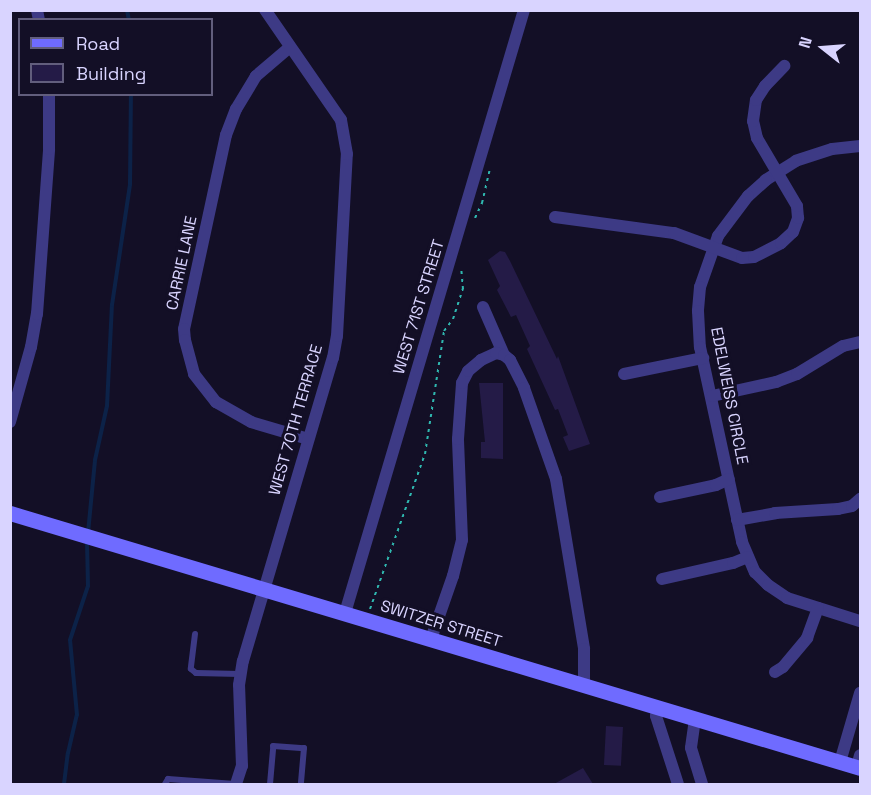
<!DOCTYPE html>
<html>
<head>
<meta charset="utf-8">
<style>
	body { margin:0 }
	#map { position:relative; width:871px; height:795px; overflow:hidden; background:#130f26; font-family:"Space Grotesk",sans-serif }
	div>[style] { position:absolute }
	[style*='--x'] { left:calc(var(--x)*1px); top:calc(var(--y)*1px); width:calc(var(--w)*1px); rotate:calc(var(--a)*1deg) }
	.stream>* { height:4px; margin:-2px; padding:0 2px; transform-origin:2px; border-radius:2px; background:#0c2248 }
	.building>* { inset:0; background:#241b47; transform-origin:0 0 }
	.path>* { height:2px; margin-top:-1px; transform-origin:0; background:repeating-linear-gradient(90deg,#2fb8b0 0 3px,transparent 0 7.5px) }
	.lane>* { height:6px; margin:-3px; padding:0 3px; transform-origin:3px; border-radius:3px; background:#3d3a85 }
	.street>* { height:12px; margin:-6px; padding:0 6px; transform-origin:6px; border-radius:6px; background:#3d3a85 }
	.secondary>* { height:15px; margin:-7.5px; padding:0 7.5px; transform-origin:7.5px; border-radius:7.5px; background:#6f6bff }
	span { translate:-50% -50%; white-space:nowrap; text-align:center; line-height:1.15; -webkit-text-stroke:6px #130f26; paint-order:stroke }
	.street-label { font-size:16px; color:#d9d4ff }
	.frame { position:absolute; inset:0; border:12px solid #d9d4ff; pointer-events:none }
	.legend { position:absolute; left:18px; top:18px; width:195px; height:78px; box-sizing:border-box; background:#130f26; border:2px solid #625e7d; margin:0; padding:8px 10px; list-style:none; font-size:18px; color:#d9d4ff }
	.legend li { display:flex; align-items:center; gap:12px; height:30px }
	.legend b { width:30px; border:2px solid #625e7d }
	.north { position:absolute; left:793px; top:18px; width:60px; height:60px; -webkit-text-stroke:4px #130f26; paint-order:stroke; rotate:287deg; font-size:16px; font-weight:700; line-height:24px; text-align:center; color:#d9d4ff }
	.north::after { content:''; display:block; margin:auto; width:21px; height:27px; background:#d9d4ff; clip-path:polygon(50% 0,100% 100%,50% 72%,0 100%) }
</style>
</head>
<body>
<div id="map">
	<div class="stream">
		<i style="--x:127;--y:10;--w:10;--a:79"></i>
		<i style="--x:88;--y:533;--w:73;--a:-84.5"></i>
		<i style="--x:95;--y:460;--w:55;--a:-77.5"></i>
		<i style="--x:107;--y:406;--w:101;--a:-87.2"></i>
		<i style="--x:112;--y:305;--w:122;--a:-81.5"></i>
		<i style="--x:130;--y:184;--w:90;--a:-89.4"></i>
		<i style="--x:64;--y:784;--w:31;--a:-83"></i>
		<i style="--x:68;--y:753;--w:39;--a:-77"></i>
		<i style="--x:77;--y:715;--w:75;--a:-95.3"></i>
		<i style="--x:70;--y:640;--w:57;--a:-71.6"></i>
		<i style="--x:88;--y:586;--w:45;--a:-91.3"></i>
	</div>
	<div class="building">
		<i style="clip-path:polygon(500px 251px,505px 252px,510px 261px,557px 359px,558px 356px,590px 444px,569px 451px,563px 437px,568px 435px,558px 409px,555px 410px,527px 349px,530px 346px,516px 315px,511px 317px,497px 290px,500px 286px,488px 260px)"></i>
		<i style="clip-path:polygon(479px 383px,503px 383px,503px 459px,481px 458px,481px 442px,485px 442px)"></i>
		<i style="left:606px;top:726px;width:17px;height:39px;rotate:3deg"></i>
		<i style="clip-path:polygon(583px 768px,593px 784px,554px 784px)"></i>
	</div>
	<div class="path">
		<i style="--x:475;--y:218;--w:17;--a:-65"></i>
		<i style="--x:482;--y:203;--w:35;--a:-77"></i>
		<i style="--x:370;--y:609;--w:164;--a:-70.5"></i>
		<i style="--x:425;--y:454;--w:124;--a:-81.2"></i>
		<i style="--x:444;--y:331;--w:15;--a:-53"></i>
		<i style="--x:453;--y:319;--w:32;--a:-72"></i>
		<i style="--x:463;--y:289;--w:21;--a:-95"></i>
	</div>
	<div class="lane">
		<i style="--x:195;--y:634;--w:35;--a:97"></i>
		<i style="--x:191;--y:669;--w:6;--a:39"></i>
		<i style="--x:196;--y:673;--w:44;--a:1.3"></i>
		<i style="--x:165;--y:784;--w:6;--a:-59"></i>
		<i style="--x:168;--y:779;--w:67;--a:4.3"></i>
		<i style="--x:270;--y:784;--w:38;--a:-85"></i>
		<i style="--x:273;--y:746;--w:31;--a:4"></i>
		<i style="--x:304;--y:748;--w:36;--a:95"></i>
	</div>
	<div class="street">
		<i style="--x:37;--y:10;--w:10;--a:79"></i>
		<i style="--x:290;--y:47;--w:45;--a:139.5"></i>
		<i style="--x:256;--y:76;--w:39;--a:121"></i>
		<i style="--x:236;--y:109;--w:28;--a:111"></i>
		<i style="--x:226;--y:135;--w:198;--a:102.2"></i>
		<i style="--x:184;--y:329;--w:11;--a:85"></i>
		<i style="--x:185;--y:340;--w:35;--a:75"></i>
		<i style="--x:194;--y:374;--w:36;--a:52"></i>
		<i style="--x:216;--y:402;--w:40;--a:29.7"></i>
		<i style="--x:251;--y:422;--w:59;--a:16.6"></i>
		<i style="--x:860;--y:146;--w:28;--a:174"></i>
		<i style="--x:832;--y:149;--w:38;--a:162"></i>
		<i style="--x:796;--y:161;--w:36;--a:148"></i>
		<i style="--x:766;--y:180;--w:24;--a:138"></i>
		<i style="--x:748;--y:196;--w:50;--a:126.9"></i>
		<i style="--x:718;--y:236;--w:54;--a:109.4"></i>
		<i style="--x:700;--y:287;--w:24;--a:95"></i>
		<i style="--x:698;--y:311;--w:36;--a:87"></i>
		<i style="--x:700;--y:347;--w:199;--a:77.8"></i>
		<i style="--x:742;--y:542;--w:33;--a:67"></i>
		<i style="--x:755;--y:572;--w:18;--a:45"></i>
		<i style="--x:768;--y:585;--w:23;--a:34"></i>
		<i style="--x:787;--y:598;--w:77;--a:17.5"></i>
		<i style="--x:555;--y:217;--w:120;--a:7.7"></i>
		<i style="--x:674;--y:233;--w:72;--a:20.2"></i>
		<i style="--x:742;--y:258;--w:12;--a:-5"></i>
		<i style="--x:754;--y:257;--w:30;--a:-27"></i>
		<i style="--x:781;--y:243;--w:16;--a:-43"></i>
		<i style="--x:793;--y:232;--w:15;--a:-70"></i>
		<i style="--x:798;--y:218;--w:12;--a:-95"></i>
		<i style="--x:797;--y:206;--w:79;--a:-120.5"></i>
		<i style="--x:757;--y:138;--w:17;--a:-103"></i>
		<i style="--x:753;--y:121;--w:21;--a:-82"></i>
		<i style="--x:756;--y:100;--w:17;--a:-57"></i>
		<i style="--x:765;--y:86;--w:28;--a:-46"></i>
		<i style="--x:483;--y:307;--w:52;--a:66.4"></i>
		<i style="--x:624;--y:374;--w:81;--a:-11.4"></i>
		<i style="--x:712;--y:396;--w:66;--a:-12.3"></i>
		<i style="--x:776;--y:382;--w:22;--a:-21"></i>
		<i style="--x:797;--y:374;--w:54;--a:-31.3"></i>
		<i style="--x:843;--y:346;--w:17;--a:-13"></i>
		<i style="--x:10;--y:422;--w:78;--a:-74.4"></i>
		<i style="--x:31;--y:347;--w:34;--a:-80"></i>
		<i style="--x:37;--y:314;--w:165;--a:-85.8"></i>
		<i style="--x:49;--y:149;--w:55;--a:-90"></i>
		<i style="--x:660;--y:497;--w:57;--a:-12.1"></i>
		<i style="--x:716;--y:485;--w:14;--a:-25"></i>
		<i style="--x:737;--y:520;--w:39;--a:-10"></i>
		<i style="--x:775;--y:513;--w:63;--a:-3.6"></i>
		<i style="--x:838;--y:509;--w:14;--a:-12"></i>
		<i style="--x:852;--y:506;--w:11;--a:-41"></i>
		<i style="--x:662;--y:579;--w:73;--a:-12.7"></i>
		<i style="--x:733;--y:563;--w:16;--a:-22"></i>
		<i style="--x:345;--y:613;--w:629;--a:-73.47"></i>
		<i style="--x:431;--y:639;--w:67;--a:-70.8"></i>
		<i style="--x:453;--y:576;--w:37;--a:-76"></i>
		<i style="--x:462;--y:540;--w:101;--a:-92.3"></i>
		<i style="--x:458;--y:439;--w:56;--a:-85.9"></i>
		<i style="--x:462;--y:383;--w:13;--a:-63"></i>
		<i style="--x:468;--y:371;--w:17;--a:-40"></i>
		<i style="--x:481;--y:360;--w:17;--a:-25"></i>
		<i style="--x:496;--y:353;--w:8;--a:14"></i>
		<i style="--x:504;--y:355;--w:8;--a:40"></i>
		<i style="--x:510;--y:360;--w:31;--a:63"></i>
		<i style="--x:524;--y:388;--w:96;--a:70.6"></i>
		<i style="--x:556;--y:479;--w:172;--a:80.6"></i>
		<i style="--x:584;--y:649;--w:37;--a:90"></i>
		<i style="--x:775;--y:672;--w:9;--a:-32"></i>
		<i style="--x:783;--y:667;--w:38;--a:-50"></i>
		<i style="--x:807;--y:638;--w:32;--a:-70"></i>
		<i style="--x:658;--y:708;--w:8;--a:104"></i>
		<i style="--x:656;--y:716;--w:71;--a:72.1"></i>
		<i style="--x:695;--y:719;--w:29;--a:98"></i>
		<i style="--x:691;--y:748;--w:38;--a:73"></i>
		<i style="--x:840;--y:762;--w:72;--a:-73.8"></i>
		<i style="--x:857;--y:767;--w:12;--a:-76"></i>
		<i style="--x:236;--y:784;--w:19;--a:-72"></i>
		<i style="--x:242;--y:766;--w:81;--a:-92.1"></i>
		<i style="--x:239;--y:685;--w:24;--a:-81"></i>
		<i style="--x:243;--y:661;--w:316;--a:-73.5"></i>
		<i style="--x:333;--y:358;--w:22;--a:-80"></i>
		<i style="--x:337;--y:336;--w:182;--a:-86.9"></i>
		<i style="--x:347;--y:154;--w:35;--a:-100"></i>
		<i style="--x:341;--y:120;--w:134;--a:-124.6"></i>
	</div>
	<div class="secondary">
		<i style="--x:10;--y:513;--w:887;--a:16.7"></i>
	</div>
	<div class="street-label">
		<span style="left:182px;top:263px;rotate:-78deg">CARRIE LANE</span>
		<span style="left:419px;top:307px;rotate:-73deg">WEST 71ST STREET</span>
		<span style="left:729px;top:396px;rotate:79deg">EDELWEISS CIRCLE</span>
		<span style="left:296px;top:420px;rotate:-74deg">WEST 70TH TERRACE</span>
		<span style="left:441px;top:624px;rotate:17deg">SWITZER STREET</span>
	</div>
	<div class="frame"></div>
	<ul class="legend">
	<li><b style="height:8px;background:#6f6bff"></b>Road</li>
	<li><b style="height:16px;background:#241b47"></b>Building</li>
	</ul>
	<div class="north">N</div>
</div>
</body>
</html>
